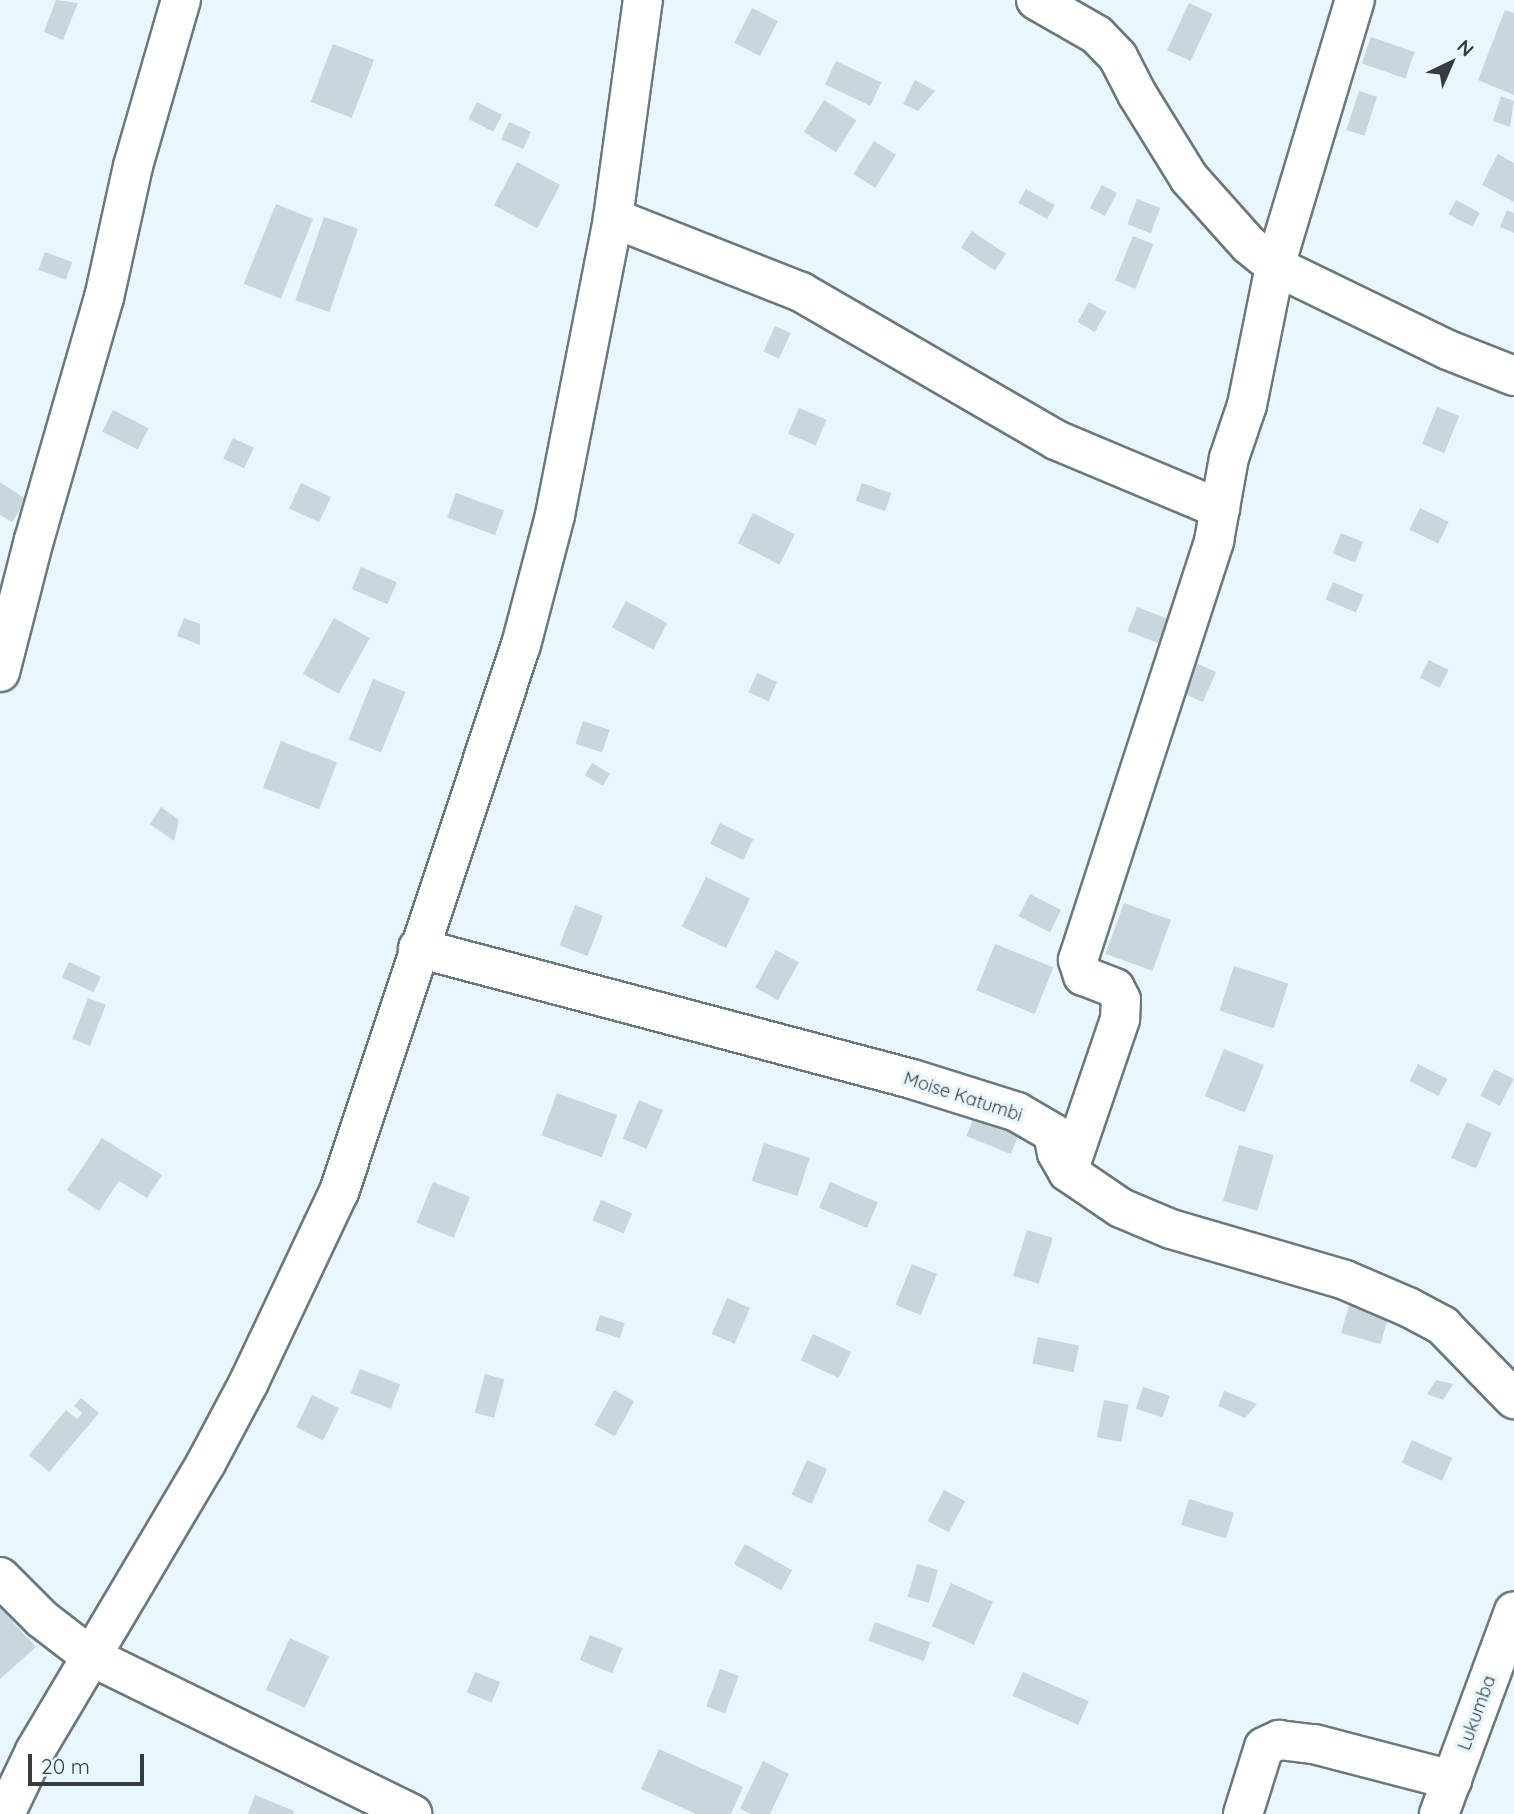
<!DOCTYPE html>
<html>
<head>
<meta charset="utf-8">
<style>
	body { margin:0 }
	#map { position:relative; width:1514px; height:1814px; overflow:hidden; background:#e8f6fd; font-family:Quicksand,sans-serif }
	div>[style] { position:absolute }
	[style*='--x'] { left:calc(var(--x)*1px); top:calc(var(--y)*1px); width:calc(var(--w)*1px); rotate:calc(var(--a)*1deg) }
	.building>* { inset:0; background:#c8d6dd; transform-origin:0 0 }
	.roads { filter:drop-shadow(2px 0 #6b787e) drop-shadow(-2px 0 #6b787e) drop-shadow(0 2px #6b787e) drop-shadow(0 -2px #6b787e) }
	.minor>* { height:38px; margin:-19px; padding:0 19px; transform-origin:19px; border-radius:19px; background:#fff }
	span { translate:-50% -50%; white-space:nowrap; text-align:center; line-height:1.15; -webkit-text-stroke:7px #e8f6fd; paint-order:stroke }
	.street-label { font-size:18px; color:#353b3e }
	.north { position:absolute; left:1416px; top:28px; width:70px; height:70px; -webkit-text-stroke:5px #e8f6fd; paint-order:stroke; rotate:44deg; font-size:19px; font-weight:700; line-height:28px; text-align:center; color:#353b3e }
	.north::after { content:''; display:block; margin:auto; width:24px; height:32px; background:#353b3e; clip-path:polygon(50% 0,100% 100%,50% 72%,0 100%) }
	.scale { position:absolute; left:28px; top:1754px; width:116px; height:32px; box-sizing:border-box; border:4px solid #353b3e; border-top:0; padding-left:9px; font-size:21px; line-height:24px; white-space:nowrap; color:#353b3e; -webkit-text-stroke:5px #e8f6fd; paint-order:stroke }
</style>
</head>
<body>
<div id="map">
	<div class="building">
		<i style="clip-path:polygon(56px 0,78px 3px,63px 40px,44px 32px)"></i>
		<i style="left:1189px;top:3px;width:26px;height:52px;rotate:25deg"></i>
		<i style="left:752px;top:8px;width:29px;height:39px;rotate:27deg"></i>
		<i style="clip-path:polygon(1505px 10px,1514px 13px,1514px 95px,1478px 80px)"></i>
		<i style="left:1371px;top:37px;width:46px;height:28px;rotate:19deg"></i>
		<i style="left:333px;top:44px;width:44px;height:62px;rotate:21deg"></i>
		<i style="left:836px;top:61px;width:50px;height:26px;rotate:25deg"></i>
		<i style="clip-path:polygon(915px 80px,935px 91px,918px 111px,903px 104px)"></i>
		<i style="left:1359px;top:91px;width:19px;height:41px;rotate:18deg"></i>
		<i style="clip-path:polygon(1501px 96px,1514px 101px,1510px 127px,1493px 121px)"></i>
		<i style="left:824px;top:100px;width:38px;height:38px;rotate:32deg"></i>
		<i style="left:477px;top:102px;width:28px;height:19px;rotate:27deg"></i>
		<i style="left:509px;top:122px;width:24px;height:19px;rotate:24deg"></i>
		<i style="left:874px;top:141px;width:26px;height:39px;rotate:32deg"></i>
		<i style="clip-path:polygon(1498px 154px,1514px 163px,1514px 202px,1482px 185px)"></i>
		<i style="left:517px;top:162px;width:49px;height:49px;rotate:28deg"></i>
		<i style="left:1102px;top:185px;width:17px;height:26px;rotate:28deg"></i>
		<i style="left:1026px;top:189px;width:33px;height:16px;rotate:29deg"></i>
		<i style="left:1137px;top:199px;width:25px;height:27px;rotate:21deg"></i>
		<i style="left:1456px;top:200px;width:27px;height:16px;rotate:28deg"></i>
		<i style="left:276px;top:204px;width:40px;height:86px;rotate:22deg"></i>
		<i style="clip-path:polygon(1507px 210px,1514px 213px,1514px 233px,1500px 227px)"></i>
		<i style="left:324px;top:217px;width:36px;height:88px;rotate:19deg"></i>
		<i style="left:972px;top:231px;width:41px;height:20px;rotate:34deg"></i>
		<i style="left:1133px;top:236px;width:22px;height:48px;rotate:22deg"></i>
		<i style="left:45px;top:252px;width:29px;height:19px;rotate:20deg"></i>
		<i style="left:1089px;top:302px;width:20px;height:23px;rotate:30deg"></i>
		<i style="left:775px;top:326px;width:17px;height:28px;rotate:24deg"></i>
		<i style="left:1437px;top:407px;width:24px;height:40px;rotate:22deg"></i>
		<i style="left:799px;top:408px;width:30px;height:28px;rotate:23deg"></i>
		<i style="left:113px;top:410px;width:40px;height:24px;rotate:27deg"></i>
		<i style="left:233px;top:438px;width:23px;height:23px;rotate:25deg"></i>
		<i style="clip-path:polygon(0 482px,27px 500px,12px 522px,0 515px)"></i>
		<i style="left:301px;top:483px;width:33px;height:28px;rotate:25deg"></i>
		<i style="left:862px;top:483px;width:31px;height:19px;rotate:19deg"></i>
		<i style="left:456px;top:493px;width:51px;height:26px;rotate:20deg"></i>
		<i style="left:1420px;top:508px;width:32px;height:24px;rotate:26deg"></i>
		<i style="left:753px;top:513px;width:47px;height:34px;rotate:27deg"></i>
		<i style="left:1341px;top:533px;width:24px;height:22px;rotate:22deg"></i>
		<i style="left:361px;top:567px;width:39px;height:24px;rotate:23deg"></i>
		<i style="left:1333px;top:582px;width:33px;height:19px;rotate:23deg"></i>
		<i style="left:626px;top:601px;width:47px;height:30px;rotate:28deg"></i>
		<i style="left:1137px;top:607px;width:45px;height:26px;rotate:21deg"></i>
		<i style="clip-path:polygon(184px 618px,200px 624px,200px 645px,177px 636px)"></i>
		<i style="left:334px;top:618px;width:41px;height:64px;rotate:29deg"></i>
		<i style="left:1429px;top:660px;width:22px;height:20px;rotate:27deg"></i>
		<i style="left:1196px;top:663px;width:22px;height:33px;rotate:24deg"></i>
		<i style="left:757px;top:673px;width:22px;height:21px;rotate:24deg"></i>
		<i style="left:373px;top:679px;width:35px;height:65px;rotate:22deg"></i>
		<i style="left:583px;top:721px;width:28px;height:24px;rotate:18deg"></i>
		<i style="left:281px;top:741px;width:60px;height:50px;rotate:21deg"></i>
		<i style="left:592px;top:763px;width:21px;height:14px;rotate:31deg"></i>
		<i style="clip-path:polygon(161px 807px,179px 820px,174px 841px,150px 824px)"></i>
		<i style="left:720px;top:823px;width:37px;height:23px;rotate:26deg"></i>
		<i style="left:706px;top:877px;width:49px;height:55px;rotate:26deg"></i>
		<i style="left:1030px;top:894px;width:35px;height:25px;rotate:27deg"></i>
		<i style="left:1124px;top:903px;width:50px;height:54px;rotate:20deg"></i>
		<i style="left:575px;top:905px;width:30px;height:43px;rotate:21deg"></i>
		<i style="left:995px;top:944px;width:63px;height:50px;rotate:22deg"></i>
		<i style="left:776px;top:950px;width:26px;height:43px;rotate:29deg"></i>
		<i style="left:69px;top:962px;width:35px;height:17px;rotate:25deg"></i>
		<i style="left:1234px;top:966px;width:57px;height:47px;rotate:18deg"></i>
		<i style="left:88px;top:998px;width:19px;height:44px;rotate:21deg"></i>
		<i style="left:1224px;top:1049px;width:43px;height:51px;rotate:22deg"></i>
		<i style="left:1418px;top:1064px;width:33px;height:19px;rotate:27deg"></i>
		<i style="left:1494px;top:1069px;width:22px;height:30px;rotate:27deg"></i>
		<i style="left:557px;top:1093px;width:64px;height:45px;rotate:20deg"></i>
		<i style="left:639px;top:1100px;width:26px;height:42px;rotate:23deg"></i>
		<i style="left:976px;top:1112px;width:48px;height:26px;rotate:22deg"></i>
		<i style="left:1467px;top:1122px;width:27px;height:39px;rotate:24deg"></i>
		<i style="clip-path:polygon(102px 1138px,162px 1175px,147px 1198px,119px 1181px,99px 1211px,67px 1190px)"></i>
		<i style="left:764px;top:1143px;width:48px;height:40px;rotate:18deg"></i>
		<i style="left:1239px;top:1145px;width:36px;height:58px;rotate:16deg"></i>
		<i style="left:433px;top:1182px;width:40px;height:44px;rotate:22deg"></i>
		<i style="left:830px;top:1182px;width:52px;height:28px;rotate:23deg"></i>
		<i style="left:601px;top:1200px;width:34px;height:22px;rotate:23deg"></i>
		<i style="left:1027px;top:1230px;width:27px;height:48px;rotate:17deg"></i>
		<i style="left:912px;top:1264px;width:27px;height:44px;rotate:22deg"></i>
		<i style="left:727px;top:1298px;width:25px;height:39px;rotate:23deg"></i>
		<i style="left:1349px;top:1305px;width:41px;height:29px;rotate:16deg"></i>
		<i style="left:600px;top:1315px;width:26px;height:16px;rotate:18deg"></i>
		<i style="left:813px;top:1334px;width:42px;height:29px;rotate:25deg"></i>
		<i style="left:1038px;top:1337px;width:42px;height:27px;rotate:12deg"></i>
		<i style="left:360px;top:1369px;width:43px;height:26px;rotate:21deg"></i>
		<i style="left:485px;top:1374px;width:20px;height:40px;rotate:15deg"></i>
		<i style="clip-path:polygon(1436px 1380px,1453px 1384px,1443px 1400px,1427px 1394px)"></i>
		<i style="left:1143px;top:1387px;width:28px;height:23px;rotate:18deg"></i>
		<i style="left:614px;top:1390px;width:23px;height:40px;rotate:29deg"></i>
		<i style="clip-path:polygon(1224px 1391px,1257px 1404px,1245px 1418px,1218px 1406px)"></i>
		<i style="left:312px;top:1395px;width:30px;height:36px;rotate:26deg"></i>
		<i style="clip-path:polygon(81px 1398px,99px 1413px,49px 1472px,29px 1455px,66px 1410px,77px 1419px,82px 1413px,74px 1406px)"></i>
		<i style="left:1104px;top:1400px;width:25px;height:38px;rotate:11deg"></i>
		<i style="left:1412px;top:1440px;width:44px;height:25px;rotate:24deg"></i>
		<i style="left:807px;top:1460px;width:22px;height:38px;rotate:24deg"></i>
		<i style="left:944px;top:1490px;width:24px;height:35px;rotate:28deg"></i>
		<i style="left:1189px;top:1499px;width:47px;height:27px;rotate:17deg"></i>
		<i style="left:745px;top:1544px;width:54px;height:23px;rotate:29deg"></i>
		<i style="left:917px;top:1564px;width:22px;height:34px;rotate:16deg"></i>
		<i style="left:951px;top:1583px;width:46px;height:47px;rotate:24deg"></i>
		<i style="clip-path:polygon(0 1608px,36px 1647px,0 1679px)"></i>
		<i style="left:875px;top:1622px;width:59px;height:20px;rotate:20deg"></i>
		<i style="left:590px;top:1635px;width:35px;height:27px;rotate:22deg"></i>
		<i style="left:290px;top:1638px;width:43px;height:57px;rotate:25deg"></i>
		<i style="left:720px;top:1669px;width:20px;height:40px;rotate:20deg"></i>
		<i style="left:475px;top:1672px;width:27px;height:22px;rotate:22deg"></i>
		<i style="left:1023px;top:1672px;width:72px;height:26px;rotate:24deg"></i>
		<i style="clip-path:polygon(659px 1749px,743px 1787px,731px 1814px,696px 1814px,641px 1789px)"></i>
		<i style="clip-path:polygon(763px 1761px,789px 1774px,770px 1814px,751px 1814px,740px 1809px)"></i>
		<i style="clip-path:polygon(255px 1795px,294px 1811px,293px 1814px,248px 1814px)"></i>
	</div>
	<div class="roads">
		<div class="minor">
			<i style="--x:1036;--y:0;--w:70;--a:29.8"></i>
			<i style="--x:1097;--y:35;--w:30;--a:46"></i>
			<i style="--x:1118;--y:57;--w:42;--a:62.8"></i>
			<i style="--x:1137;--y:94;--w:99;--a:58.2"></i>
			<i style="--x:1189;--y:178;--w:90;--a:48.2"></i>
			<i style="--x:1249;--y:245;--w:33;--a:39"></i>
			<i style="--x:1275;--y:266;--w:192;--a:25.9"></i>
			<i style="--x:1448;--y:350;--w:71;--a:21.5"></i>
			<i style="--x:613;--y:218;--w:202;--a:21.5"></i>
			<i style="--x:801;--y:292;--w:295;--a:30.1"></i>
			<i style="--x:1056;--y:440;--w:178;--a:22.8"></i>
			<i style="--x:0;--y:672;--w:136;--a:-75.6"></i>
			<i style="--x:34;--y:540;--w:252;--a:-73.9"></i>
			<i style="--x:104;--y:298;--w:135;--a:-77.6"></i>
			<i style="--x:133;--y:166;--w:173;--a:-73.9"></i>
			<i style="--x:418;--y:948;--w:511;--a:14.85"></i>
			<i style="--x:912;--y:1079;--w:110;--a:17.4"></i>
			<i style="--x:1017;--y:1112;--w:42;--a:30.3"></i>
			<i style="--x:1053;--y:1133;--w:20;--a:79"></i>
			<i style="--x:1057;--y:1153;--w:22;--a:60"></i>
			<i style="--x:1068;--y:1172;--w:64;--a:34.2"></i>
			<i style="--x:1121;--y:1208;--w:54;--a:22.8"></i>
			<i style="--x:1171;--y:1229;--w:181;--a:16.3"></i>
			<i style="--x:1345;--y:1280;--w:69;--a:23.2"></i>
			<i style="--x:1408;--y:1307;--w:40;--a:28"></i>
			<i style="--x:1443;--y:1326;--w:102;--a:45.8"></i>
			<i style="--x:1068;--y:1172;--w:162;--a:-71.2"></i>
			<i style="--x:1120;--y:1019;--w:19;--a:-87"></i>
			<i style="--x:1121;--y:1000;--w:13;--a:-117"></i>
			<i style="--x:1115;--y:988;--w:34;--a:-159"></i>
			<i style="--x:1083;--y:976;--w:17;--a:-107"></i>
			<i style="--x:1078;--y:960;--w:441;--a:-72"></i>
			<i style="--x:1214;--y:541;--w:84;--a:-79.8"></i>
			<i style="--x:1229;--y:458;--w:56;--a:-71.2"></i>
			<i style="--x:1247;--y:405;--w:142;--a:-78.6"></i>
			<i style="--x:1275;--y:266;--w:278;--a:-73.3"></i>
			<i style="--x:0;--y:1577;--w:59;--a:45"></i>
			<i style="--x:42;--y:1619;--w:61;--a:37.6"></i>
			<i style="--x:90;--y:1656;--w:359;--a:26.1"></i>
			<i style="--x:5;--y:1814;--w:70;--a:-64.5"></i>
			<i style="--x:35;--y:1751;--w:335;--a:-59.3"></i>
			<i style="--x:206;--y:1463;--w:92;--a:-62"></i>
			<i style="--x:249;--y:1382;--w:210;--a:-64.7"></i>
			<i style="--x:339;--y:1192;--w:576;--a:-71.6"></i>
			<i style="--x:521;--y:645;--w:134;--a:-75.3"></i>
			<i style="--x:555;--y:515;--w:303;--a:-78.9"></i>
			<i style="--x:613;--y:218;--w:220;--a:-82.2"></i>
			<i style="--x:1243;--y:1814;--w:70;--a:-72.6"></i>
			<i style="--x:1264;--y:1747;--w:17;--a:-25"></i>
			<i style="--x:1279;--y:1740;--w:35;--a:7"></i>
			<i style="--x:1314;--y:1744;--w:143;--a:14.6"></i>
			<i style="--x:1439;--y:1814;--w:216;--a:-69.7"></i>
		</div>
	</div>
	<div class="street-label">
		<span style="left:963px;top:1097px;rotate:18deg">Moise Katumbi</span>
		<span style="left:1477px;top:1713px;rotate:-70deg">Lukumba</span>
	</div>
	<div class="north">N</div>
	<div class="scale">20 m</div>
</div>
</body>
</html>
